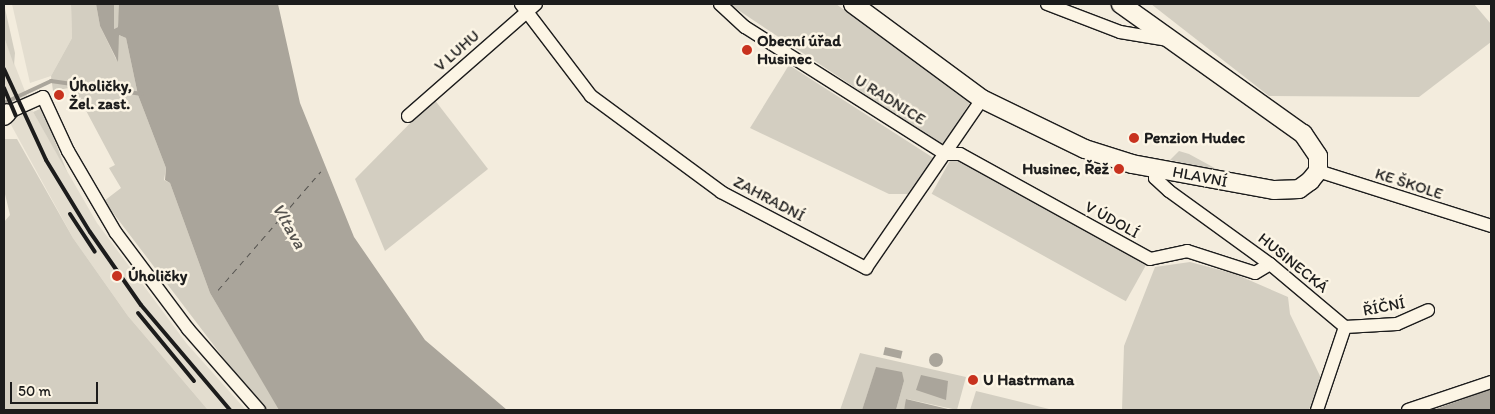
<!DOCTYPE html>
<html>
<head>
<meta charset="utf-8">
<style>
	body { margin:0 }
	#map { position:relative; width:1495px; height:414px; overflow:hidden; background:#f3ecdd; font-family:Itim,sans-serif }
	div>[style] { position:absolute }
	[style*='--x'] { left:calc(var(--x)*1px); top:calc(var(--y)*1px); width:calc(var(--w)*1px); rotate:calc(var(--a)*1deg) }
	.built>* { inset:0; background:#e3ddcf }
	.green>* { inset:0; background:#d3cec1; transform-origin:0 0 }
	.water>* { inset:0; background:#aaa59b; transform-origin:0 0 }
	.round { border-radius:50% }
	.stream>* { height:4px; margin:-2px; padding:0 2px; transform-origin:2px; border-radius:2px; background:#aaa59b }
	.ferry>* { height:1px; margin-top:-0.5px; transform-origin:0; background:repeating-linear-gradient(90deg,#55534f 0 6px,transparent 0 11px) }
	.roads { filter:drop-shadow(1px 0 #1c1c1c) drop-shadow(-1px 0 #1c1c1c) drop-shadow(0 1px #1c1c1c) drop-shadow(0 -1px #1c1c1c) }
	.street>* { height:12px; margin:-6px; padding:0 6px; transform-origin:6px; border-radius:6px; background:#fcf5e5 }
	.secondary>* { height:18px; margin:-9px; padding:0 9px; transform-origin:9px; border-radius:9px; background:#fcf5e5 }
	.rail>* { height:4px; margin:-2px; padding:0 2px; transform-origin:2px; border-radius:2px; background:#1c1c1c }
	.dots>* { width:14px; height:14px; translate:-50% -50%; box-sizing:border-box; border:2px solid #fcf5e5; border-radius:50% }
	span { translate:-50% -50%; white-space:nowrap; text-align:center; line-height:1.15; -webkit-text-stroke:5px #fcf5e5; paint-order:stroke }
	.poi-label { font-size:16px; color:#1c1c1c; font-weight:700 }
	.left { translate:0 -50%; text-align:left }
	.right { translate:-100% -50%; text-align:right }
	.street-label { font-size:16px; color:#1c1c1c }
	.water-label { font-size:18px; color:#55534f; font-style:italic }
	.frame { position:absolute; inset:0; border:5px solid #1c1c1c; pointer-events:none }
	.scale { position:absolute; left:10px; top:382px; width:88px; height:22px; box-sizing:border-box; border:2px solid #1c1c1c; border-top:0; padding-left:6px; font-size:15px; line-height:18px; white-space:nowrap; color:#1c1c1c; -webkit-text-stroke:4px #fcf5e5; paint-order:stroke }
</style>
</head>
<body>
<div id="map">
	<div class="built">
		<i style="clip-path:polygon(12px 4px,71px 4px,72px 38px,51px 76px,30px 83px)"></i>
		<i style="clip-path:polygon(4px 37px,33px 112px,97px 223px,187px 344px,246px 410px,208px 410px,128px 316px,73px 238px,4px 112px)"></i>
	</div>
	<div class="green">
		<i style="clip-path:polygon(4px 4px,15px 53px,14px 65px,4px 37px)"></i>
		<i style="clip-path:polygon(71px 4px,96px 4px,100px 26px,116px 59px,119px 35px,126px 38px,138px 95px,166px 168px,164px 180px,170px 183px,210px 293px,280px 410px,263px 410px,104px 201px,121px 188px,109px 168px,115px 165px,83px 105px,79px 106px,74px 87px,53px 91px,51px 76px,72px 38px)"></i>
		<i style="clip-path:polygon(114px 4px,120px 5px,118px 27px,114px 29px)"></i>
		<i style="clip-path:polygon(729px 4px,836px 4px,971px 101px,943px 146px)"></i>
		<i style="clip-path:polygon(1151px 4px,1474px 4px,1491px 24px,1491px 42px,1419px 97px,1269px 96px)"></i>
		<i style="clip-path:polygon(789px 65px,935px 159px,913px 194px,889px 194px,750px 128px)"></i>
		<i style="clip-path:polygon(434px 99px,488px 169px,385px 251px,355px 179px)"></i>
		<i style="clip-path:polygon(42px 108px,67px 172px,33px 112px)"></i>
		<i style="clip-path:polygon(4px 139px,17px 139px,73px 238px,128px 316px,208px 410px,4px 410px,4px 222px,10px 215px,4px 190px)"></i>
		<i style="clip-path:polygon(1179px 151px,1189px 154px,1222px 172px,1170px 160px)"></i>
		<i style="left:952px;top:157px;width:222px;height:42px;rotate:29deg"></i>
		<i style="clip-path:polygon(1190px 262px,1235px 274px,1288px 297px,1290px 314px,1321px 378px,1309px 410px,1122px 410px,1124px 346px,1155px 267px)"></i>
		<i style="clip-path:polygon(860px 353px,966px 377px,957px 410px,907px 399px,904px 410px,896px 410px,904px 381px,876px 368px,862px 410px,840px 410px)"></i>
		<i style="clip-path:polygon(976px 391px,1053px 410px,970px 410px)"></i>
	</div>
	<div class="water">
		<i style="clip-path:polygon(96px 4px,114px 4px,114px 29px,118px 27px,119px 4px,278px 4px,300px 103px,354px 237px,425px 340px,507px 410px,279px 410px,210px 293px,170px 183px,165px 180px,166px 168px,138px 95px,126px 38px,119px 35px,118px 62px,100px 26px)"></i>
		<i style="left:885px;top:347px;width:18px;height:8px;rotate:13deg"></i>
		<i class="round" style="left:929px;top:353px;width:14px;height:14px"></i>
		<i style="clip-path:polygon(876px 367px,902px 372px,904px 381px,896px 410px,862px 410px)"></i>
		<i style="clip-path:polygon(921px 375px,948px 381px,946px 400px,916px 390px)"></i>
		<i style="clip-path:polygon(1491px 389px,1491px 410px,1433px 410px)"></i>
		<i style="clip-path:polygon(906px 399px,948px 409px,948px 410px,904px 410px)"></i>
	</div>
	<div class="stream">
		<i style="--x:4;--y:103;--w:52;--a:-25.1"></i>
		<i style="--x:51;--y:81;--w:92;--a:8.1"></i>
	</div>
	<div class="ferry">
		<i style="--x:218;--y:290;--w:157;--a:-49.1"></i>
	</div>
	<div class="roads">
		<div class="street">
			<i style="--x:521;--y:4;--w:116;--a:52.7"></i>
			<i style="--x:591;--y:96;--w:162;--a:36.4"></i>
			<i style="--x:721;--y:192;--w:164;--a:27.7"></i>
			<i style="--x:866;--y:268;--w:205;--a:-55.5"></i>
			<i style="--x:720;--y:4;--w:34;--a:43"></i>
			<i style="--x:745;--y:27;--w:237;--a:32.4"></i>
			<i style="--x:945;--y:154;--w:15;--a:0"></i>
			<i style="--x:960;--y:154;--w:217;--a:28.9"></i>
			<i style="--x:1150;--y:259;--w:38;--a:-12"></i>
			<i style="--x:1187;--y:251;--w:71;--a:17.9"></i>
			<i style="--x:1255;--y:273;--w:17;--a:-31"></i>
			<i style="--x:1047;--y:4;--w:78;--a:21"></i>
			<i style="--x:1120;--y:32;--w:49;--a:9.5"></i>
			<i style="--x:7;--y:113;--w:39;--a:-24"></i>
			<i style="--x:43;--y:97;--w:60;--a:65.2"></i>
			<i style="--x:68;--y:151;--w:95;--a:59.7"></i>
			<i style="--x:116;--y:233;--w:120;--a:53.1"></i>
			<i style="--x:188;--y:329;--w:108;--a:48.8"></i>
			<i style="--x:408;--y:116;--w:170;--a:-41.2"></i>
			<i style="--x:1157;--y:169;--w:9;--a:103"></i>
			<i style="--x:1155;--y:178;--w:19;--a:43"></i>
			<i style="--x:1169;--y:191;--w:125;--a:35.9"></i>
			<i style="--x:1270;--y:264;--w:98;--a:40"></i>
			<i style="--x:1345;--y:327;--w:88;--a:108.6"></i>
			<i style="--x:1318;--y:171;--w:182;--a:17.6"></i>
			<i style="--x:1345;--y:327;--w:52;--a:-3.3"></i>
			<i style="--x:1397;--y:324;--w:34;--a:-24"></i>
			<i style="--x:1408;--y:410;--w:88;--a:-18.6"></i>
		</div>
		<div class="secondary">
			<i style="--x:853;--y:4;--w:160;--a:36.4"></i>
			<i style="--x:982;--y:99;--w:114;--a:25.9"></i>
			<i style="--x:1085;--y:149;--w:49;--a:17.7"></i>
			<i style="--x:1132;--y:164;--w:144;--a:10.4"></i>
			<i style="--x:1274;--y:190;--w:25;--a:-2"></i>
			<i style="--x:1299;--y:189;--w:14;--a:-36"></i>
			<i style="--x:1310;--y:181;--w:13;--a:-51"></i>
			<i style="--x:1318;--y:171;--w:15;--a:-90"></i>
			<i style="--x:1318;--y:156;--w:27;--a:-124"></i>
			<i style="--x:1303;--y:134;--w:224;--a:-144.5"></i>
			<i style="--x:4;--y:116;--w:4;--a:-45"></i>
		</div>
	</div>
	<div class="rail">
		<i style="--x:4;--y:69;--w:100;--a:65.2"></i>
		<i style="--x:46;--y:160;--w:84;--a:58.6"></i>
		<i style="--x:90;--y:232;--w:89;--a:55.1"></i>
		<i style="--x:141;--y:305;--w:138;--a:49.7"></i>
		<i style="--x:4;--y:88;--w:30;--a:67"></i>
		<i style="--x:70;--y:214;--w:45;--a:56.7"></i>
		<i style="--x:138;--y:313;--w:88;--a:50.5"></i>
	</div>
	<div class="dots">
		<i style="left:747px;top:50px;background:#c8321e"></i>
		<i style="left:59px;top:95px;background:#c8321e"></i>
		<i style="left:1134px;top:138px;background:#c8321e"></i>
		<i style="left:1119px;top:169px;background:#c8321e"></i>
		<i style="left:117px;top:276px;background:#c8321e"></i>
		<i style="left:973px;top:380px;background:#c8321e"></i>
	</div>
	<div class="poi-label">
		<span class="left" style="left:757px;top:50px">Obecní úřad<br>Husinec</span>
		<span class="left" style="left:69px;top:95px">Úholičky,<br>Žel. zast.</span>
		<span class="left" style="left:1144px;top:138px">Penzion Hudec</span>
		<span class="right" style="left:1109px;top:169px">Husinec, Řež</span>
		<span class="left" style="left:128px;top:276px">Úholičky</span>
		<span class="left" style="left:983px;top:380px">U Hastrmana</span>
	</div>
	<div class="street-label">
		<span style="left:457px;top:51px;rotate:-41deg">V LUHU</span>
		<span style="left:890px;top:100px;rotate:32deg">U RADNICE</span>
		<span style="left:1200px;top:177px;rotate:11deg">HLAVNÍ</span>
		<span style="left:1409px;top:184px;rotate:18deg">KE ŠKOLE</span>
		<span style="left:769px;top:199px;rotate:28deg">ZAHRADNÍ</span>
		<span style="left:1112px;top:220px;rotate:29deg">V ÚDOLÍ</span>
		<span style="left:1293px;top:263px;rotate:39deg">HUSINECKÁ</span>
		<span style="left:1384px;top:307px;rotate:-11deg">ŘÍČNÍ</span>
	</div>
	<div class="water-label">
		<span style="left:289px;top:226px;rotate:60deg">Vltava</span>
	</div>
	<div class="frame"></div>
	<div class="scale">50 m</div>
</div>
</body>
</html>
